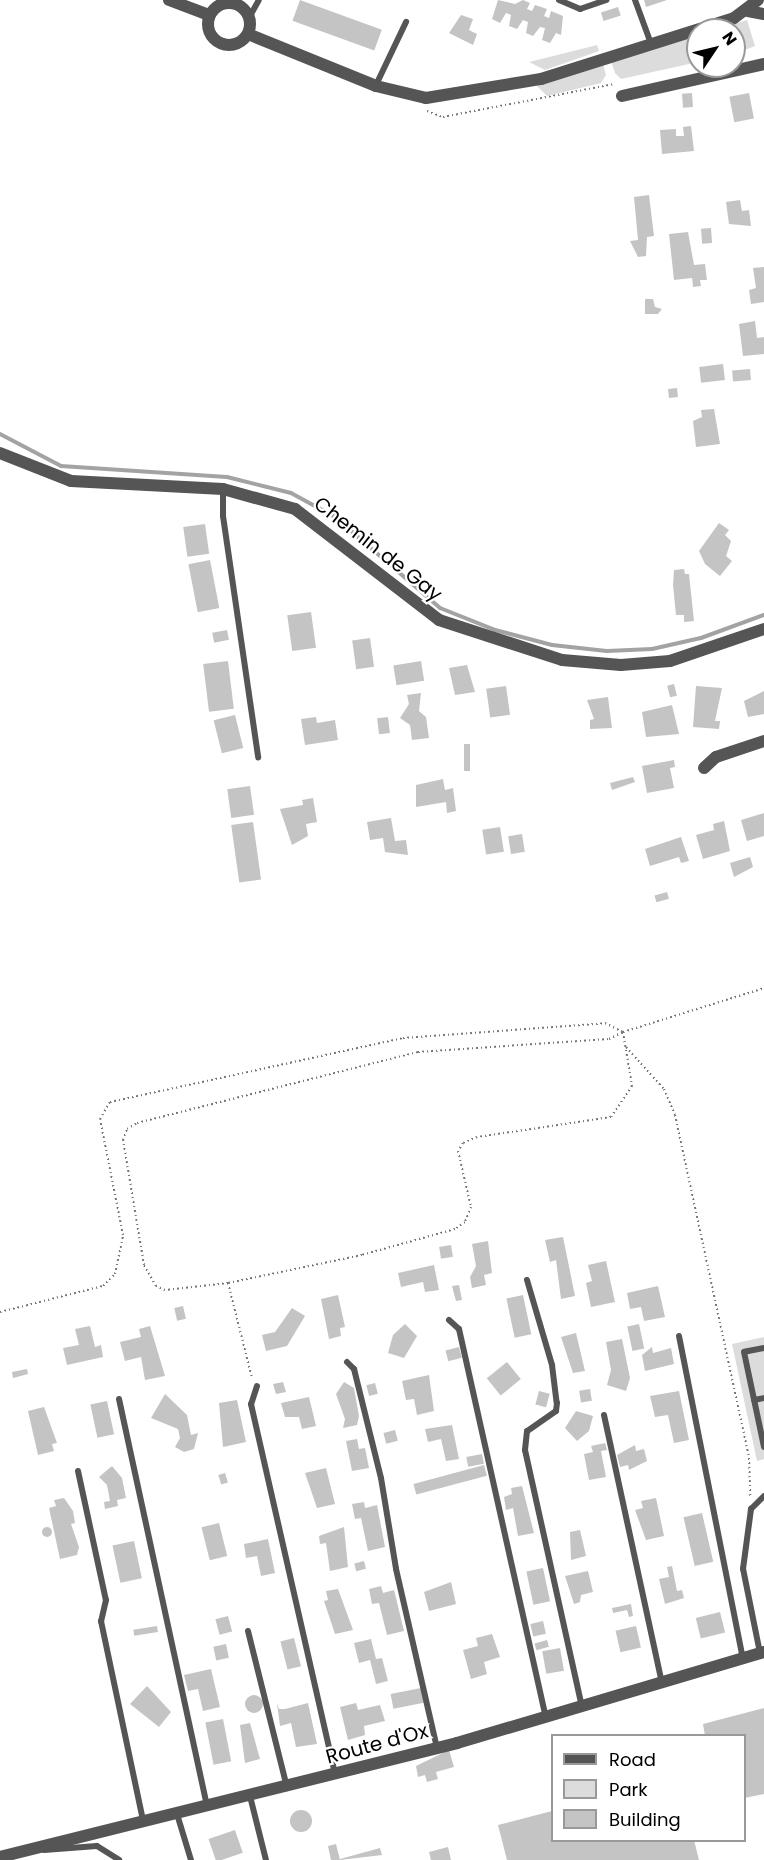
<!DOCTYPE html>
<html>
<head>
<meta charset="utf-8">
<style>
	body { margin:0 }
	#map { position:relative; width:764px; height:1860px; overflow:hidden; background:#fff; font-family:Poppins,sans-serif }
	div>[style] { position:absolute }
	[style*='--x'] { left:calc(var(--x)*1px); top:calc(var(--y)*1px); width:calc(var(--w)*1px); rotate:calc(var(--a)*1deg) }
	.green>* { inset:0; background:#dcdcdc }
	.stream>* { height:4px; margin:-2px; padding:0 2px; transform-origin:2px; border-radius:2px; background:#a3a3a3 }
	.building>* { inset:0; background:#c4c4c4; transform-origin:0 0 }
	.round { border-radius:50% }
	.path>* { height:2px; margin-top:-1px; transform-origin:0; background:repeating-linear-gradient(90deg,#777 0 1.5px,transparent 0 4.5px) }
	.service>* { height:6px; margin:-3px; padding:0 3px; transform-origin:3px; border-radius:3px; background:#555 }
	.minor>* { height:12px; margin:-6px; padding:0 6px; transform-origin:6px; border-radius:6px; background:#555 }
	.minor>.ring { margin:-6px; padding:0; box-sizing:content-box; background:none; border:12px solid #555; border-radius:50% }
	.tertiary>* { height:12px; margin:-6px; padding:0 6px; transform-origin:6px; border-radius:6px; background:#555 }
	span { translate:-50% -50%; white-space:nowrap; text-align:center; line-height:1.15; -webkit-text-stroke:4.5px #fff; paint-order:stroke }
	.street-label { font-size:20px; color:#000 }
	.legend { position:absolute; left:551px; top:1734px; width:195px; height:108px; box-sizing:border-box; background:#fff; border:2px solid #999; margin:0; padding:8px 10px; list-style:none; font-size:18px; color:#000 }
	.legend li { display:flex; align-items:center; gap:12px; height:30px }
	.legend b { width:30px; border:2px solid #999 }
	.north { position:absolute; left:686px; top:18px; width:60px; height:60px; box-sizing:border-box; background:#fff; border:2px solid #999; border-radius:50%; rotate:55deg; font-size:16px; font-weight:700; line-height:24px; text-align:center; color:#000 }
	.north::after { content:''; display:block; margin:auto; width:21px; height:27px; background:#000; clip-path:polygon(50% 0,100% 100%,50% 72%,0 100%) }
</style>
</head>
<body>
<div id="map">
	<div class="green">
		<i style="clip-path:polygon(747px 20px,755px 46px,734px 54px,734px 30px,716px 30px)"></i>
		<i style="clip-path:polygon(692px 37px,698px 39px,698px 62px,621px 79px,615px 73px,611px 61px)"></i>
		<i style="clip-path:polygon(597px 45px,599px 51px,545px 70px,529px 62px)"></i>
		<i style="clip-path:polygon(603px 64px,606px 75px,601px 83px,547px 96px,536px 85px)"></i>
		<i style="clip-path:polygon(764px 1337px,764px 1459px,757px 1461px,732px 1344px)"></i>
	</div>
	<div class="stream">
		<i style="--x:0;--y:434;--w:69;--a:27.7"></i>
		<i style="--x:61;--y:466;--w:166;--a:3.8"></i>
		<i style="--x:227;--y:477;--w:66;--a:14"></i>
		<i style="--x:291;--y:493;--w:50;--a:28.6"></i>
		<i style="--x:335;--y:517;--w:139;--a:40.9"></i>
		<i style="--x:440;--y:608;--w:59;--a:21.8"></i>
		<i style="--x:495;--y:630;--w:59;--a:14.7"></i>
		<i style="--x:552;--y:645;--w:55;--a:6.2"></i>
		<i style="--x:607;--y:651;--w:45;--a:-2.5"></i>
		<i style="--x:652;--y:649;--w:50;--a:-12.7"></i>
		<i style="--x:701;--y:638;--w:67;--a:-20.1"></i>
	</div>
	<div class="building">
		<i style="left:300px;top:0;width:87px;height:22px;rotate:20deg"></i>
		<i style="clip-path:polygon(498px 0,515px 4px,523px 0,530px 3px,527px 9px,532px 11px,535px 5px,547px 9px,544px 16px,549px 18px,551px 11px,563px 16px,561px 35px,556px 33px,550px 43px,542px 40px,545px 28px,540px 27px,533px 36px,526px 33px,528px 22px,523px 20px,517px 29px,509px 26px,511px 15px,506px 13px,500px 23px,492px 19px)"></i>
		<i style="clip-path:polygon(644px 0,667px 0,646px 7px)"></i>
		<i style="left:618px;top:7px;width:9px;height:18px;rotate:72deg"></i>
		<i style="clip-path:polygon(461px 15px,473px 19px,469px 30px,477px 34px,473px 45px,449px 33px)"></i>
		<i style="left:692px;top:93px;width:14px;height:10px;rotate:86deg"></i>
		<i style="left:749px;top:93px;width:26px;height:20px;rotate:79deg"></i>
		<i style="clip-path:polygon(691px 126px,694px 151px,662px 154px,660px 130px,676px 129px,676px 136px,684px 136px,683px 127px)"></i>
		<i style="clip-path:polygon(649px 195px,654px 236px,647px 237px,646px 256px,638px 257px,630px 241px,638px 240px,634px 197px)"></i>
		<i style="clip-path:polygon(740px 200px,742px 211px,749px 210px,751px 226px,729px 224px,726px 202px)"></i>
		<i style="left:711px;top:228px;width:15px;height:10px;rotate:86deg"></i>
		<i style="clip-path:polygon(688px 232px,694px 265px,705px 264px,707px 280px,700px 280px,701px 286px,693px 287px,692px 278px,674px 280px,669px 234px)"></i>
		<i style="clip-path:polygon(764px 267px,764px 302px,751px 304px,749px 290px,756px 288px,753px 268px)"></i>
		<i style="clip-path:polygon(645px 299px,653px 299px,655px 307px,662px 309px,658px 314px,645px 314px)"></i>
		<i style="clip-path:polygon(755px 321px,757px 338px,764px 337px,764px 354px,743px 356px,739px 324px)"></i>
		<i style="left:723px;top:364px;width:16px;height:24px;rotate:83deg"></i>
		<i style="left:750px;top:369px;width:11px;height:18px;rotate:85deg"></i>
		<i style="left:677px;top:388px;width:9px;height:9px;rotate:84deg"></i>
		<i style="clip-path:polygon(714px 409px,720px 444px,696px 447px,693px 421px,702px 417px,701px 410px)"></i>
		<i style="clip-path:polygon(719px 523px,729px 530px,725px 535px,731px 541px,726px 556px,732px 561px,720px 576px,705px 564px,699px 551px)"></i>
		<i style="left:205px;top:524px;width:30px;height:22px;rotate:82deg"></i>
		<i style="left:210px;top:560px;width:49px;height:22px;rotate:79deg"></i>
		<i style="clip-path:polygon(684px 569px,685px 574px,689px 574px,694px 621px,684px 622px,684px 615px,676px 615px,673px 585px,674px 570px)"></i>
		<i style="left:311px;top:612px;width:36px;height:24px;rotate:82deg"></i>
		<i style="left:227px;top:630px;width:10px;height:15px;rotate:79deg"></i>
		<i style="left:370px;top:638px;width:29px;height:18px;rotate:82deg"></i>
		<i style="left:228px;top:661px;width:48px;height:25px;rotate:83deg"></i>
		<i style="left:421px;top:661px;width:20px;height:28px;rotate:81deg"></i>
		<i style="clip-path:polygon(467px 665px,475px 692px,455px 695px,449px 668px)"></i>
		<i style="left:674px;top:684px;width:12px;height:7px;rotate:76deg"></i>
		<i style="left:506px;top:686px;width:29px;height:20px;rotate:82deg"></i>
		<i style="clip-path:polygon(696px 686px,722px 688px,715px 721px,720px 721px,719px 729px,693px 727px)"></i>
		<i style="clip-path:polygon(764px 691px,764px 714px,748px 717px,744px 701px)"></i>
		<i style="clip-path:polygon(421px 693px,419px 711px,426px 717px,429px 738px,412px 740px,410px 725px,400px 718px,409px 704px,407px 695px)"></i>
		<i style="clip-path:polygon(608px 697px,612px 728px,590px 729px,590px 720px,594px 719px,587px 700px)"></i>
		<i style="clip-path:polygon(672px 705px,679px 734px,646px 737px,642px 712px)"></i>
		<i style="left:235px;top:715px;width:34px;height:22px;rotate:76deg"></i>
		<i style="clip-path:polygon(316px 717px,317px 723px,335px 720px,338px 740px,305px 745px,301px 719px)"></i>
		<i style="left:388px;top:717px;width:16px;height:11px;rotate:83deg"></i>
		<i style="left:464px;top:744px;width:6px;height:27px"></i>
		<i style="clip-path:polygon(674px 760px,675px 767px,670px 768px,674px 788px,647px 793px,642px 766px)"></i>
		<i style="clip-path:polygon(633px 777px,635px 782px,612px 790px,610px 783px)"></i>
		<i style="clip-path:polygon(443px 779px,445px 790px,453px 788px,456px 811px,447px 813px,446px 802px,416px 807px,416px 785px)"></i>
		<i style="left:250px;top:786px;width:29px;height:23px;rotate:82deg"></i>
		<i style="clip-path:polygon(313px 798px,317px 822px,306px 824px,308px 836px,292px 845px,280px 809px,303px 805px,302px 800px)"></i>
		<i style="clip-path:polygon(764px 813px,764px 836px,747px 841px,741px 820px)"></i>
		<i style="clip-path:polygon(391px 818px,395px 841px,406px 840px,408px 855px,385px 852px,383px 838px,370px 840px,367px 822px)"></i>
		<i style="clip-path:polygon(724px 821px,730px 851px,703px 859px,696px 835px,714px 830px,713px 824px)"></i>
		<i style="left:253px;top:822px;width:58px;height:22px;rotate:82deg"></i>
		<i style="left:500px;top:827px;width:25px;height:18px;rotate:81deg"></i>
		<i style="left:522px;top:834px;width:18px;height:14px;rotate:81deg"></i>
		<i style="clip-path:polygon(681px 837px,689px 861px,681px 863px,679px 857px,650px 866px,645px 849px)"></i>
		<i style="clip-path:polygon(750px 857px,753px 867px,734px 877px,730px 863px)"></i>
		<i style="left:667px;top:892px;width:7px;height:13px;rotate:74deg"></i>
		<i style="clip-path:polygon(563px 1237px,575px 1296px,561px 1299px,556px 1260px,550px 1262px,545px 1240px)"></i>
		<i style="clip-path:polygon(488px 1241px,492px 1273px,484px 1275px,486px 1285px,472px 1288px,470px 1277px,476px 1266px,472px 1244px)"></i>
		<i style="left:451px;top:1245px;width:12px;height:12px;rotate:81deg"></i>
		<i style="clip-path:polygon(606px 1261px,615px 1302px,591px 1307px,586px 1283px,592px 1281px,588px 1265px)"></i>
		<i style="clip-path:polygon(434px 1265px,439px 1290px,425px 1292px,423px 1282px,401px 1287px,398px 1273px)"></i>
		<i style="clip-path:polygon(459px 1285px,462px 1300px,456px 1301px,452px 1286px)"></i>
		<i style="clip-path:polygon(658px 1286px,665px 1317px,644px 1321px,641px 1307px,630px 1309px,627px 1293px)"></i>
		<i style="clip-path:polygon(338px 1295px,345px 1327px,340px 1328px,341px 1336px,329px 1339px,321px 1299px)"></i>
		<i style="left:523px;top:1295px;width:40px;height:17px;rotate:78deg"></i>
		<i style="left:183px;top:1306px;width:13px;height:9px;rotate:77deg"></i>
		<i style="clip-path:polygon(292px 1308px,305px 1316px,287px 1346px,266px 1351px,262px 1335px,275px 1332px)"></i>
		<i style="clip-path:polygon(405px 1324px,417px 1336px,404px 1358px,388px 1353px,393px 1335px)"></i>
		<i style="left:639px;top:1324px;width:25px;height:12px;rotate:78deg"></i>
		<i style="clip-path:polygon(90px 1326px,95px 1347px,101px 1345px,103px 1357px,67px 1365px,63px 1348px,79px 1345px,75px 1329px)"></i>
		<i style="clip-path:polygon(150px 1326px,165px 1376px,145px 1380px,141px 1357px,125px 1361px,120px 1342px,141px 1337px,139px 1329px)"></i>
		<i style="clip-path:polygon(576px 1333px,585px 1371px,573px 1373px,561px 1337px)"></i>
		<i style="clip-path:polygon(622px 1339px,630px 1378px,626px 1391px,607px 1385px,611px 1370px,606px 1342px)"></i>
		<i style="left:459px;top:1347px;width:11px;height:14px;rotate:75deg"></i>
		<i style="clip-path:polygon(652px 1347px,653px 1353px,671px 1348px,674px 1364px,645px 1371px,642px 1355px)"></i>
		<i style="left:507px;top:1362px;width:22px;height:26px;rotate:51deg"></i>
		<i style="clip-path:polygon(27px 1369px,28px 1374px,13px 1378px,12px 1372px)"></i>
		<i style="clip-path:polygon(429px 1375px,434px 1411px,417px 1415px,414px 1399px,406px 1400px,402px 1381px)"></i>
		<i style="clip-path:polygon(283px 1382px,286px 1392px,276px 1394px,273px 1384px)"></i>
		<i style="clip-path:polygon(344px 1382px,354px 1388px,359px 1416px,357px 1425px,343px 1428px,345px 1419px,336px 1394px)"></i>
		<i style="left:375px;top:1383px;width:11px;height:9px;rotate:75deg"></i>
		<i style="left:590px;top:1389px;width:12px;height:11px;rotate:81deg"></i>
		<i style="left:539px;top:1391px;width:11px;height:14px;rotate:15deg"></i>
		<i style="clip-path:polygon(679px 1391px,689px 1440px,674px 1443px,668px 1415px,655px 1417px,650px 1396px)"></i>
		<i style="clip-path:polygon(165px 1394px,187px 1415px,191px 1435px,198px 1433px,194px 1449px,184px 1452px,175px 1447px,180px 1438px,178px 1429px,151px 1418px)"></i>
		<i style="clip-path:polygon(309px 1397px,316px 1426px,302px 1429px,299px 1417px,285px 1417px,281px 1403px)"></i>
		<i style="clip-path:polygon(237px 1400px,246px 1442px,223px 1447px,219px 1403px)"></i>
		<i style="left:107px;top:1401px;width:34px;height:17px;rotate:78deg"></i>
		<i style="clip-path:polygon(44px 1407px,57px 1443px,52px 1444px,54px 1451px,38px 1455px,28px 1411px)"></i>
		<i style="clip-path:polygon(576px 1411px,593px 1416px,589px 1431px,577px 1441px,565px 1428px)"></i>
		<i style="clip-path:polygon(452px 1425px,459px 1459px,446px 1461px,441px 1439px,428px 1442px,425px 1429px)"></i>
		<i style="left:395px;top:1430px;width:11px;height:12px;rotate:75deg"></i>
		<i style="clip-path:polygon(357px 1439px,359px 1449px,365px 1448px,369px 1468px,352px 1471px,346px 1441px)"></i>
		<i style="clip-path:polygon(605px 1443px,607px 1450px,601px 1451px,606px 1477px,589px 1480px,584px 1454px,593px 1452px,591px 1446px)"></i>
		<i style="clip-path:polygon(635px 1445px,636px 1451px,644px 1449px,647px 1461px,629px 1470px,628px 1465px,620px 1467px,617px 1455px)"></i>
		<i style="left:482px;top:1454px;width:10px;height:16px;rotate:79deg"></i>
		<i style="left:484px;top:1465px;width:11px;height:73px;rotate:75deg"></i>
		<i style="clip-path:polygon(112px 1466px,122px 1478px,126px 1498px,117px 1500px,118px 1506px,105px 1509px,104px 1502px,110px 1501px,107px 1485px,99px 1477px)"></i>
		<i style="clip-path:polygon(326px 1468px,335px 1504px,317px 1508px,305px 1473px)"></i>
		<i style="left:225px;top:1473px;width:10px;height:7px;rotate:73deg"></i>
		<i style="clip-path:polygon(522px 1486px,534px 1533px,518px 1536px,513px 1508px,506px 1510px,504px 1497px,512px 1494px,511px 1488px)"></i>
		<i style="clip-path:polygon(64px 1498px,73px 1511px,75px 1523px,71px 1524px,79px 1547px,77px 1555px,60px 1559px,49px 1508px,56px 1506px,54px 1500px)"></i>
		<i style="clip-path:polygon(656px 1498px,664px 1536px,646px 1540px,635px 1510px,643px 1508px,641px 1501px)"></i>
		<i style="clip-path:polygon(364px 1502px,365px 1508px,377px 1505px,385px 1547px,368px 1551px,361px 1518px,355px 1519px,352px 1504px)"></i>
		<i style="left:702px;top:1513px;width:50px;height:19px;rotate:77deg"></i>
		<i style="left:219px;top:1523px;width:34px;height:18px;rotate:76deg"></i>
		<i class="round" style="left:42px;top:1527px;width:10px;height:10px"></i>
		<i style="clip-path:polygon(344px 1527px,348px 1567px,330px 1571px,326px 1543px,320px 1544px,319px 1536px)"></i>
		<i style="clip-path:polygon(580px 1530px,586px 1556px,571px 1560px,570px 1532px)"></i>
		<i style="clip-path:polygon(268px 1539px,275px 1573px,261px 1576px,257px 1556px,246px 1558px,244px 1544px)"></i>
		<i style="left:134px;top:1541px;width:38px;height:22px;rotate:78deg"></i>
		<i style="left:364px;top:1561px;width:8px;height:10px;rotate:76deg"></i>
		<i style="clip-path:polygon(672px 1566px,677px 1591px,682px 1590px,684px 1598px,665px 1604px,659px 1579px,669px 1577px,667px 1567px)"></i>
		<i style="left:543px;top:1568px;width:34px;height:17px;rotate:78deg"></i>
		<i style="clip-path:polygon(588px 1571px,593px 1592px,581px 1595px,580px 1602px,574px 1604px,565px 1576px)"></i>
		<i style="clip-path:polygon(451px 1582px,456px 1604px,429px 1611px,424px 1592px)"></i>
		<i style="clip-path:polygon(381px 1586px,383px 1593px,394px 1590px,404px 1631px,387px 1635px,379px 1603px,372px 1604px,369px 1589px)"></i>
		<i style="clip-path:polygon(338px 1589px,353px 1630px,335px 1634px,324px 1601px,328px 1600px,326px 1591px)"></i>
		<i style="clip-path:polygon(631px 1604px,633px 1616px,629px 1617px,627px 1610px,613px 1613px,612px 1608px)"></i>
		<i style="left:720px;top:1612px;width:21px;height:25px;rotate:76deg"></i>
		<i style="left:228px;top:1616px;width:16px;height:13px;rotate:75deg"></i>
		<i style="left:543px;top:1621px;width:13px;height:13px;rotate:77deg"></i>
		<i style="left:157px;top:1626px;width:6px;height:24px;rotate:81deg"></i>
		<i style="left:636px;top:1626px;width:22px;height:21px;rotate:77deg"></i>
		<i style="clip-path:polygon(492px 1634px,500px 1657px,484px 1662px,487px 1674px,471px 1679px,463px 1650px,478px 1646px,476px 1638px)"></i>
		<i style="left:294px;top:1638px;width:29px;height:14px;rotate:76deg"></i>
		<i style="clip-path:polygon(371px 1639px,376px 1659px,382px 1658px,388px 1681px,376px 1684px,370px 1660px,359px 1663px,354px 1643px)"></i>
		<i style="left:547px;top:1640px;width:7px;height:13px;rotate:74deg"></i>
		<i style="left:226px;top:1644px;width:14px;height:13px;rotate:78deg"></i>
		<i style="left:560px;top:1648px;width:23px;height:18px;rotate:80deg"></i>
		<i style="clip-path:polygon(211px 1669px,220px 1707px,203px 1711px,198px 1689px,188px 1691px,184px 1675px)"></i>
		<i style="clip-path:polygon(147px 1686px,171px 1712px,159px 1727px,130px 1704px)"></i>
		<i style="left:421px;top:1688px;width:15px;height:31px;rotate:79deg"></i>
		<i class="round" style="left:245px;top:1695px;width:18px;height:18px"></i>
		<i style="clip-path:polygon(277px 1703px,279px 1709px,285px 1709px,308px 1703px,317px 1744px,296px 1747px,291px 1723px,280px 1726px)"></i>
		<i style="clip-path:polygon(356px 1703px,358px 1710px,380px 1705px,385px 1721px,364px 1726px,365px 1735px,348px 1740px,340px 1707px)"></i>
		<i style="clip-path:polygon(764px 1708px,764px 1794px,744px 1798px,744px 1736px,705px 1736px,703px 1724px)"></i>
		<i style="left:223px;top:1719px;width:43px;height:18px;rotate:79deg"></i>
		<i style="clip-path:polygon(250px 1723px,260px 1759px,245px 1763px,240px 1725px)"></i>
		<i style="clip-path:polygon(449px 1750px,454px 1767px,436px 1772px,438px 1779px,427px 1782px,425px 1775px,418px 1777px,416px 1766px)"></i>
		<i class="round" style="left:290px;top:1810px;width:22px;height:22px"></i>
		<i style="clip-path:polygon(552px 1811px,552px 1840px,694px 1840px,699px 1860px,507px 1860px,498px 1825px)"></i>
		<i style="left:235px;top:1830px;width:24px;height:28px;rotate:71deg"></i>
		<i style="clip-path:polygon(336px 1844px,340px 1860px,331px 1860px,328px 1846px)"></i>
		<i style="clip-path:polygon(448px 1847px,451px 1860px,431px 1860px,429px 1852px)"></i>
		<i style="clip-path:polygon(380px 1848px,382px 1855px,340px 1860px,340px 1859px)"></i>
	</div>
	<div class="path">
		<i style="--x:427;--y:111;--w:17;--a:21"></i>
		<i style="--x:443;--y:117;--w:174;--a:-10.9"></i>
		<i style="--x:623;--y:1032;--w:55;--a:80.5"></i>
		<i style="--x:632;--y:1086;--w:37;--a:124"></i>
		<i style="--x:611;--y:1117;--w:135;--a:171.5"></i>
		<i style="--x:477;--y:1137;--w:15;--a:157"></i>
		<i style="--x:463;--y:1143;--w:9;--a:122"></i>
		<i style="--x:458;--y:1151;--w:57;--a:76.9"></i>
		<i style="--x:471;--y:1207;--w:16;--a:112"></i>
		<i style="--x:465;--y:1222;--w:12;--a:145"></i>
		<i style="--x:455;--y:1229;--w:97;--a:164.4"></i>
		<i style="--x:362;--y:1255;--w:137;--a:168.2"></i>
		<i style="--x:228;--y:1283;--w:63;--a:173.7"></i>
		<i style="--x:165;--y:1290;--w:10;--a:-156"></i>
		<i style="--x:156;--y:1286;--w:24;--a:-120"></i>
		<i style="--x:144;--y:1265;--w:127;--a:-99.5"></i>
		<i style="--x:123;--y:1140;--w:12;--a:-70"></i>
		<i style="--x:127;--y:1129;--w:12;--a:-31"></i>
		<i style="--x:137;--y:1123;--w:290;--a:-14.2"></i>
		<i style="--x:418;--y:1052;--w:191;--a:-3.9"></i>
		<i style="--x:609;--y:1039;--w:16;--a:-27"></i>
		<i style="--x:623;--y:1032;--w:148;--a:-17.3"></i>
		<i style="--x:626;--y:1047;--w:57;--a:47.9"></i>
		<i style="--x:664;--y:1089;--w:28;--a:67"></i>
		<i style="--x:675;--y:1115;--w:351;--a:77.8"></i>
		<i style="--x:749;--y:1458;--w:38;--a:88"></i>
		<i style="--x:228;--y:1283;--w:98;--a:75.8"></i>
		<i style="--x:0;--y:1312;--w:106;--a:-14.2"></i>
		<i style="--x:103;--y:1286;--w:17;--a:-45"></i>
		<i style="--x:115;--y:1274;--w:40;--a:-78"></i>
		<i style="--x:123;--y:1235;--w:118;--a:-101.2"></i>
		<i style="--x:100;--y:1119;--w:20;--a:-60"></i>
		<i style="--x:110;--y:1102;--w:300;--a:-12.3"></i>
		<i style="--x:403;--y:1038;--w:203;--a:-4.2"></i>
		<i style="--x:605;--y:1023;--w:20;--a:27"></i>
	</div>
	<div class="service">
		<i style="--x:559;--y:0;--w:23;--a:23"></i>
		<i style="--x:580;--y:9;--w:28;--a:-19"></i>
		<i style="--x:635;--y:0;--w:44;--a:69.9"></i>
		<i style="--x:250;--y:16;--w:18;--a:-61"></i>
		<i style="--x:376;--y:85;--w:70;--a:-64.5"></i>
		<i style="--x:223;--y:489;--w:27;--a:90"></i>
		<i style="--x:223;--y:516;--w:244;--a:81.7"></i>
		<i style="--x:527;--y:1280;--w:89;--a:73.6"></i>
		<i style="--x:552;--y:1365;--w:38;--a:83"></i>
		<i style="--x:557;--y:1403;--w:8;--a:97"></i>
		<i style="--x:556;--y:1411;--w:35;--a:145"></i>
		<i style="--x:527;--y:1431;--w:19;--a:96"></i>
		<i style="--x:525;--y:1450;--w:264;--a:77.5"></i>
		<i style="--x:449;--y:1320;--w:13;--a:42"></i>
		<i style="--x:459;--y:1329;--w:399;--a:77.4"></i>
		<i style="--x:679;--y:1336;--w:329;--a:78.8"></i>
		<i style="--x:764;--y:1348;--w:20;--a:169"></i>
		<i style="--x:744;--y:1352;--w:97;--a:78.1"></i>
		<i style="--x:347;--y:1362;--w:10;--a:45"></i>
		<i style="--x:354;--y:1369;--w:112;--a:76.1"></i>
		<i style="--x:381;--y:1478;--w:92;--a:80.6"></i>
		<i style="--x:396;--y:1569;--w:184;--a:77.1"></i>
		<i style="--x:257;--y:1386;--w:19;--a:108"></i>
		<i style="--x:251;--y:1404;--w:379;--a:77.2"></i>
		<i style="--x:119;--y:1399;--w:415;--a:77.8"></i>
		<i style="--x:754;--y:1400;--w:10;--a:-11"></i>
		<i style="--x:604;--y:1415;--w:274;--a:77.8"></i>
		<i style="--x:78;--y:1471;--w:132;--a:77.8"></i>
		<i style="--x:106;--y:1600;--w:22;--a:103"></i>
		<i style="--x:101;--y:1621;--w:204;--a:78.1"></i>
		<i style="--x:248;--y:1631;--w:162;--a:76"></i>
		<i style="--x:760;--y:1653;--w:86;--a:-101.4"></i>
		<i style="--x:743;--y:1569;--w:61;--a:-82.4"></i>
		<i style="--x:751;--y:1509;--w:18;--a:-45"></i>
		<i style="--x:250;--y:1796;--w:66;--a:76"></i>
		<i style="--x:177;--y:1814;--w:48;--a:73.1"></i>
		<i style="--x:44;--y:1850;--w:53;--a:-4.3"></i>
		<i style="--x:97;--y:1846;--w:26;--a:32"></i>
	</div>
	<div class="minor">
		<i style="--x:169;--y:0;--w:43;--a:20.6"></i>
		<i class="ring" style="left:208px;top:3px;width:30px;height:30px"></i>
		<i style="--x:748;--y:11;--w:16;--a:11"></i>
		<i style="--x:248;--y:34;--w:138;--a:22.1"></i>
		<i style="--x:376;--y:86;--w:51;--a:13.5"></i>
		<i style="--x:426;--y:98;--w:117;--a:-9.4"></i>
		<i style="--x:541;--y:79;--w:202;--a:-17.5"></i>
		<i style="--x:734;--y:18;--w:30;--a:-37"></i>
		<i style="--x:622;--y:96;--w:146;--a:-12.7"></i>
		<i style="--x:0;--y:453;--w:76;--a:21.5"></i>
		<i style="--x:71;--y:481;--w:152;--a:3"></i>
		<i style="--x:223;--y:489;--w:75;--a:15.5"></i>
		<i style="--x:295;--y:509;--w:182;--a:37.6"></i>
		<i style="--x:439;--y:620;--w:129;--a:18"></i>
		<i style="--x:562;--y:660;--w:59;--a:4.8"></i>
		<i style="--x:621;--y:665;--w:49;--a:-4.7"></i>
		<i style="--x:670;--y:661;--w:99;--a:-18.8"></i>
		<i style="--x:704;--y:768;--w:16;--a:-43"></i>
		<i style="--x:716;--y:757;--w:51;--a:-18.4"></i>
	</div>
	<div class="tertiary">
		<i style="--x:0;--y:1857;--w:471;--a:-14"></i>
		<i style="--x:457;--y:1743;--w:320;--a:-16.5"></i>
	</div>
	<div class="street-label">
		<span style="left:378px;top:549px;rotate:38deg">Chemin de Gay</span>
		<span style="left:377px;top:1744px;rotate:-15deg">Route d'Ox</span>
	</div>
	<ul class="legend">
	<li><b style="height:8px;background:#555"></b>Road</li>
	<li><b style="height:16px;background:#dcdcdc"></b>Park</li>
	<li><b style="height:16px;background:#c4c4c4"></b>Building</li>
	</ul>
	<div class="north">N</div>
</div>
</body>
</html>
